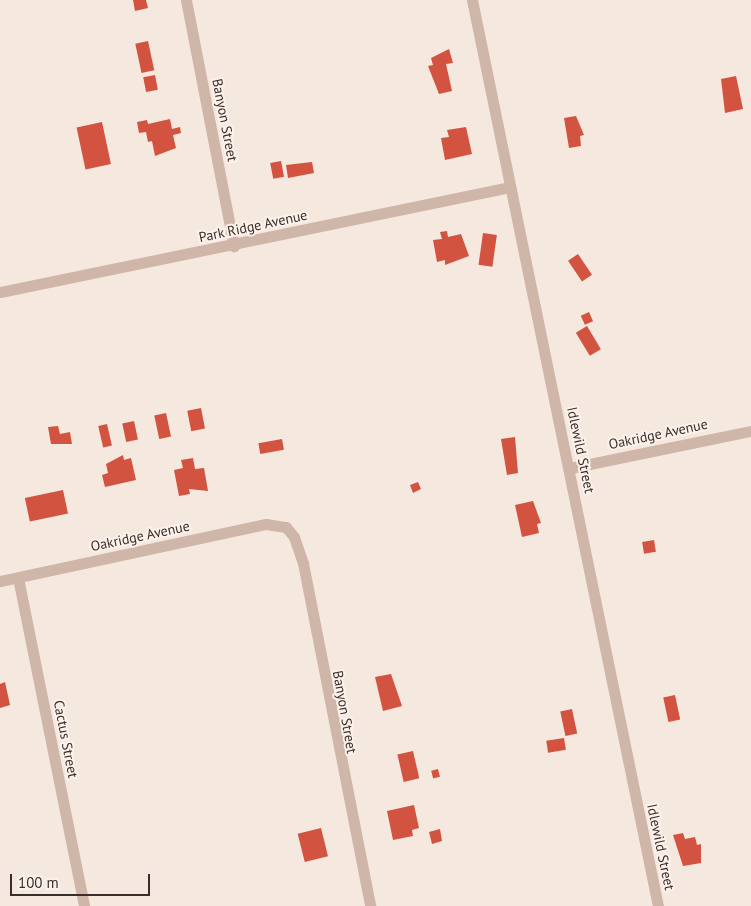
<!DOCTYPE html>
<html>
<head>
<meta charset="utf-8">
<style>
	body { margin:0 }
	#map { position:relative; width:751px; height:906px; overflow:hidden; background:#f5e8de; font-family:"PT Sans",sans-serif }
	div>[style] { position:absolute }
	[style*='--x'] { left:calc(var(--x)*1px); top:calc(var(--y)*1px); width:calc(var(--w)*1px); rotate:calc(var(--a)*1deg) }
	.building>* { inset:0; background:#d2533f; transform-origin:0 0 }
	.minor>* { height:11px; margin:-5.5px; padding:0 5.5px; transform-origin:5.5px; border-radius:5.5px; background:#cfb6a8 }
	span { translate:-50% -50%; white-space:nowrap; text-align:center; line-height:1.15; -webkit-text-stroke:4px #fcf2eb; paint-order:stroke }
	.street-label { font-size:14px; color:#3b2d29 }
	.scale { position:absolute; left:10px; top:874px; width:140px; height:22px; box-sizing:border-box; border:2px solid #3b2d29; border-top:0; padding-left:6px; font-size:15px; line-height:18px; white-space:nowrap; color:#3b2d29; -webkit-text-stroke:4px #fcf2eb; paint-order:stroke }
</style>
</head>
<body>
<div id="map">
	<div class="building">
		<i style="clip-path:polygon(133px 0,146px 0,148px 8px,135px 11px)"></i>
		<i style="left:148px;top:41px;width:30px;height:13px;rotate:78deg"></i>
		<i style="clip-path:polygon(449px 49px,453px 63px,446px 64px,452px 91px,439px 94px,428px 66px,433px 65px,431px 58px)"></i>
		<i style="left:155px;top:75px;width:15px;height:12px;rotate:79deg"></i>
		<i style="clip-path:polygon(736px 76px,743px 109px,725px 113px,721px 79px)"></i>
		<i style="clip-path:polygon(576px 116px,584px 135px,580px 136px,581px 146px,569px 148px,564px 118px)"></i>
		<i style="clip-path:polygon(170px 119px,172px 129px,180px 127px,181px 133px,173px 135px,176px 148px,155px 156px,152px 141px,148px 142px,146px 132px,139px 133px,137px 122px,147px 120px,148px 124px)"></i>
		<i style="left:102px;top:122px;width:43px;height:26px;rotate:78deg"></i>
		<i style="clip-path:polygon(466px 127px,472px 154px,445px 160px,441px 138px,449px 137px,447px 130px)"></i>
		<i style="left:281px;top:161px;width:16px;height:11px;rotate:79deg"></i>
		<i style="clip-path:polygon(312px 162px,314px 173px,288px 178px,286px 165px)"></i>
		<i style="clip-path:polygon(447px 231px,448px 237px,461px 234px,469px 256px,445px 265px,445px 260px,437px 262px,433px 240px,442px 239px,440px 232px)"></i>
		<i style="left:483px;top:233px;width:14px;height:32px;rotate:8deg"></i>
		<i style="left:578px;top:254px;width:25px;height:12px;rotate:56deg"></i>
		<i style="left:589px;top:312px;width:10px;height:9px;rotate:66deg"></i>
		<i style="left:587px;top:326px;width:27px;height:13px;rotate:59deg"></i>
		<i style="left:201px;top:408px;width:21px;height:14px;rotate:79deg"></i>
		<i style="left:166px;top:413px;width:24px;height:12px;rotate:78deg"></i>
		<i style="left:134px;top:421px;width:19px;height:12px;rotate:78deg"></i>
		<i style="left:107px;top:424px;width:22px;height:9px;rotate:77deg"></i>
		<i style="clip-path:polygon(58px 426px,60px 434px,70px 432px,72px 444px,51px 444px,48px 427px)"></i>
		<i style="clip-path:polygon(515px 437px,518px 473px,507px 475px,501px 439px)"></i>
		<i style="left:282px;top:439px;width:11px;height:24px;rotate:80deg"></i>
		<i style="clip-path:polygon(123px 455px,124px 460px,131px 458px,136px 480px,105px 487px,102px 475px,108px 473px,106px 464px)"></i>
		<i style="clip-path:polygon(193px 458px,195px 469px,204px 468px,208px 491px,189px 489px,190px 494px,179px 496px,174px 470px,183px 468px,181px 460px)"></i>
		<i style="clip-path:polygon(418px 482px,421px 489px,413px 493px,410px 485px)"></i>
		<i style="left:63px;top:490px;width:24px;height:39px;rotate:78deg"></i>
		<i style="clip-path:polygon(533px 501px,541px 523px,537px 524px,539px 533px,522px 537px,515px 505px)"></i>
		<i style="left:654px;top:540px;width:12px;height:12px;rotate:81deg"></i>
		<i style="clip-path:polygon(391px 674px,402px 706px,383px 711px,375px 677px)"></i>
		<i style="clip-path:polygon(5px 682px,10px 705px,0 708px,0 684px)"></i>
		<i style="left:675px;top:695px;width:25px;height:12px;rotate:78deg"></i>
		<i style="left:572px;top:709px;width:25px;height:12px;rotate:78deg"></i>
		<i style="left:564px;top:738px;width:12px;height:18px;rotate:81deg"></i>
		<i style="left:413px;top:751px;width:28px;height:16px;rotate:77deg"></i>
		<i style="left:438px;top:769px;width:8px;height:7px;rotate:76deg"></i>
		<i style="clip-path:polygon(414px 805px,419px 828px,412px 830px,413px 836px,393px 840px,387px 811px)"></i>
		<i style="left:321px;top:828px;width:29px;height:24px;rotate:76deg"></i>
		<i style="clip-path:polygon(440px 829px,442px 841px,432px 844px,429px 832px)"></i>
		<i style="clip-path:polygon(683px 833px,685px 839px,695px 837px,697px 845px,701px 844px,701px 863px,683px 866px,673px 835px)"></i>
	</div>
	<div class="minor">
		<i style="--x:186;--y:0;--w:251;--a:79"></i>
		<i style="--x:472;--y:0;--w:925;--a:78.4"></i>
		<i style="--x:0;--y:292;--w:521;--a:-11.63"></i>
		<i style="--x:570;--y:468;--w:185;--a:-11.6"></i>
		<i style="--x:18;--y:578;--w:335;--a:78.6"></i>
		<i style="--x:0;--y:581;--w:272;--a:-12.1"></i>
		<i style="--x:266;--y:524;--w:20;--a:9"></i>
		<i style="--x:286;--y:527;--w:13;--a:51"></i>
		<i style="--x:294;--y:537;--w:28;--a:71"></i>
		<i style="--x:303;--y:563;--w:349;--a:78.9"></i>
	</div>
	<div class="street-label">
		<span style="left:225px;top:120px;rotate:79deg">Banyon Street</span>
		<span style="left:253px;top:226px;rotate:-12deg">Park Ridge Avenue</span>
		<span style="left:658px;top:434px;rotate:-12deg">Oakridge Avenue</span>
		<span style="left:581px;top:450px;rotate:78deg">Idlewild Street</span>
		<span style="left:140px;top:536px;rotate:-12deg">Oakridge Avenue</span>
		<span style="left:345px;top:712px;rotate:80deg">Banyon Street</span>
		<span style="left:66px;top:739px;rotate:79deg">Cactus Street</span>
		<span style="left:661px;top:847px;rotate:78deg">Idlewild Street</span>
	</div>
	<div class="scale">100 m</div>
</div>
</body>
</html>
